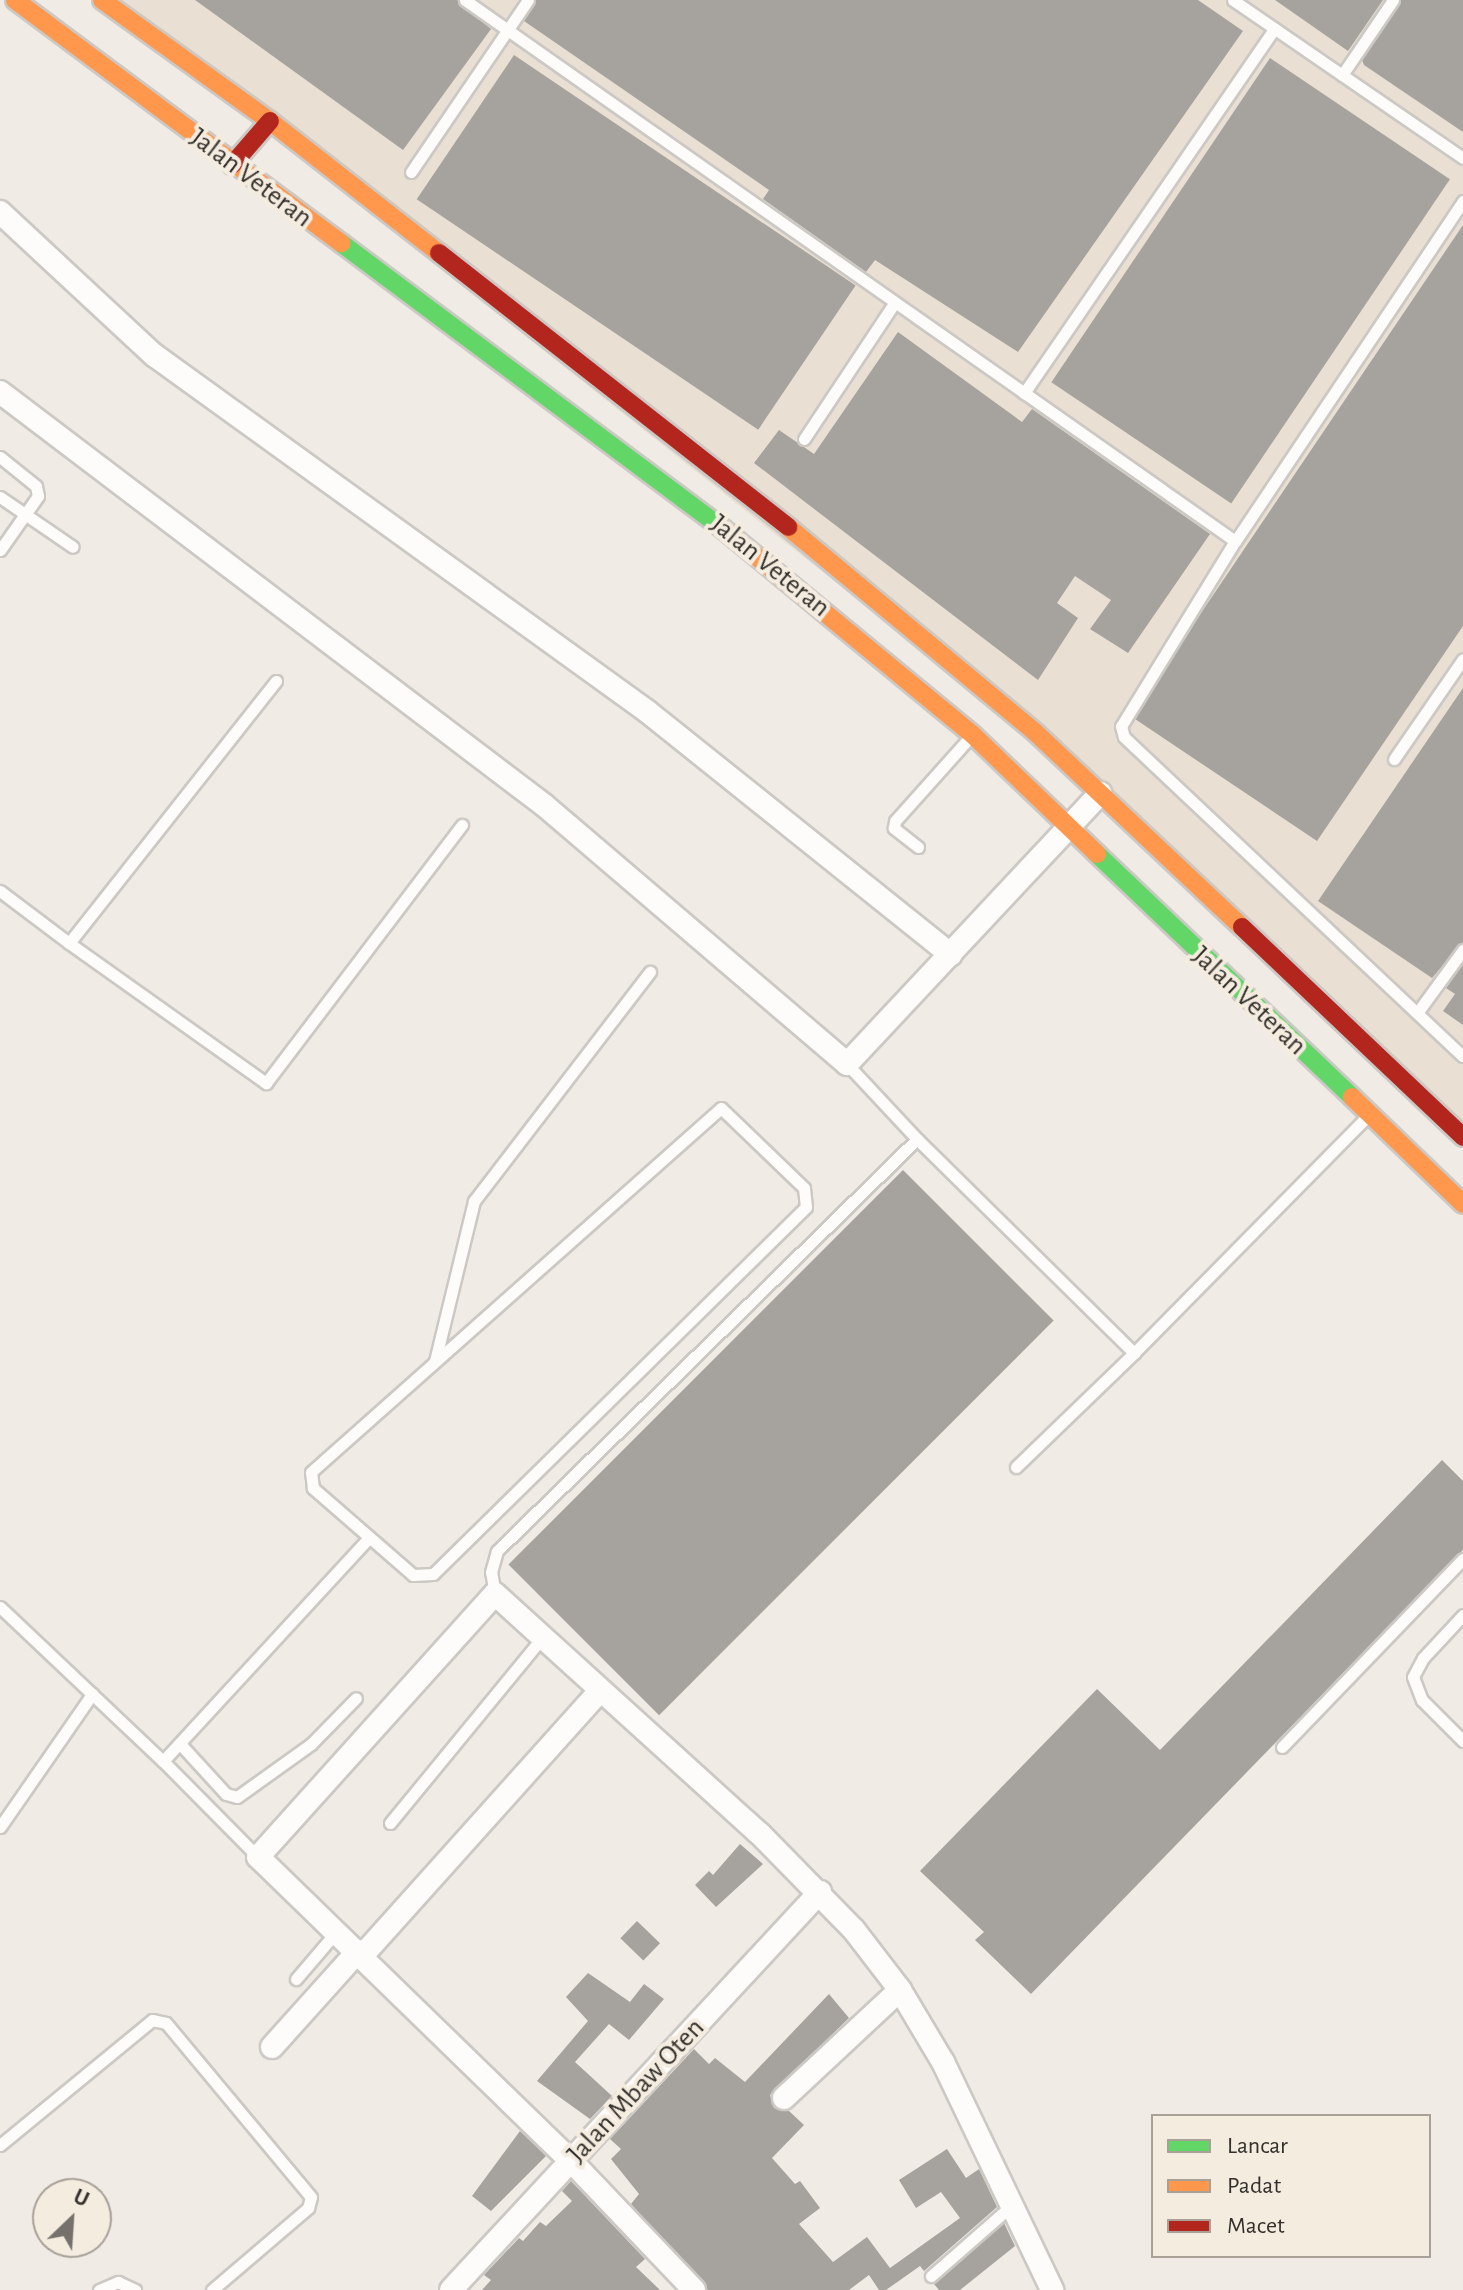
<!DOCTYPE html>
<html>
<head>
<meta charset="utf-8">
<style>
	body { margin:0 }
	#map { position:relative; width:1463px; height:2290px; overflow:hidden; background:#f0ebe5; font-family:"Alegreya Sans",sans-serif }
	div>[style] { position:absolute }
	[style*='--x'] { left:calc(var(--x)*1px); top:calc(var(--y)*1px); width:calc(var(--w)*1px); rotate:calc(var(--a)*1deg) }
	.built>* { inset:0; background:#e9e0d3 }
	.building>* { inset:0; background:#a6a29d; transform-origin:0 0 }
	.roads { filter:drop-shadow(2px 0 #ccc8c4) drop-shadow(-2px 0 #ccc8c4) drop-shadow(0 2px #ccc8c4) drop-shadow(0 -2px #ccc8c4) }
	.lane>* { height:11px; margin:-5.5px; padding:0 5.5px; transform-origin:5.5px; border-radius:5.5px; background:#fdfcfb }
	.street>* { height:22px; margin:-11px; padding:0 11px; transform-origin:11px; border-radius:11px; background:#fdfcfb }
	.fast>* { height:18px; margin:-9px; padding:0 9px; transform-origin:9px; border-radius:9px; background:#63d668 }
	.slow>* { height:18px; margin:-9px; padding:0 9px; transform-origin:9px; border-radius:9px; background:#ff974d }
	.jam>* { height:18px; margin:-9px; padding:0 9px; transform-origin:9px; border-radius:9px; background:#b3261e }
	span { translate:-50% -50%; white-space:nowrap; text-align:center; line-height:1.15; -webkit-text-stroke:8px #f5ece0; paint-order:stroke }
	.street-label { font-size:28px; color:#33302b }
	.legend { position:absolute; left:1151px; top:2114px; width:280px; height:144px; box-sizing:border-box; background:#f5ece0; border:2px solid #a7a198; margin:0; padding:10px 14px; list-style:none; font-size:24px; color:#33302b }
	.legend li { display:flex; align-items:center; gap:16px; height:40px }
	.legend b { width:40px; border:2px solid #a7a198 }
	.north { position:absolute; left:32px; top:2178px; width:80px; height:80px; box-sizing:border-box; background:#f5ece0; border:2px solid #a7a198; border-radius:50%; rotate:25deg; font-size:22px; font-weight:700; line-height:32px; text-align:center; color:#33302b }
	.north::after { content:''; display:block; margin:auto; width:28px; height:36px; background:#75716c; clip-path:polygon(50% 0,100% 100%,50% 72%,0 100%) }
</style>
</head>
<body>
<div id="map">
	<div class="built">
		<i style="clip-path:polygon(102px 0,1463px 0,1463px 1137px,1101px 793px)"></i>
	</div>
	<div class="building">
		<i style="clip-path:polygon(195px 0,457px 0,491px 29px,403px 150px)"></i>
		<i style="clip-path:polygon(536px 0,1198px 0,1243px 31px,1018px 352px,875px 260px,866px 272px,763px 199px,769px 190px,524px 21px)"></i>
		<i style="clip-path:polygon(1275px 0,1383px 0,1348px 51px)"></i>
		<i style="clip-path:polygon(1401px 0,1463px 0,1463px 132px,1364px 65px,1362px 60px)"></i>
		<i style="left:514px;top:55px;width:412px;height:174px;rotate:34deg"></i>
		<i style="left:1270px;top:58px;width:217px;height:391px;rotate:34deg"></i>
		<i style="clip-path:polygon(1463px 225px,1463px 626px,1317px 841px,1135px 719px,1201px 613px)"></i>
		<i style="clip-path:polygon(898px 332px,1022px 422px,1032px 409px,1210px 534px,1128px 653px,1090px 629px,1111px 600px,1075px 576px,1057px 603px,1078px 618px,1038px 680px,754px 463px,779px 430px,814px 454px)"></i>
		<i style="clip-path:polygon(1463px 688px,1463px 942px,1432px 978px,1318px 901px)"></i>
		<i style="clip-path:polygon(1463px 964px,1463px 1025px,1443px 1011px,1455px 994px,1446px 988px)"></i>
		<i style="left:903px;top:1170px;width:213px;height:558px;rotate:45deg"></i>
		<i style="clip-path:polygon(1442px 1460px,1463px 1481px,1463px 1550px,1031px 1994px,975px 1940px,984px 1932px,920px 1871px,1097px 1689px,1160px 1750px)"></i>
		<i style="clip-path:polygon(740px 1844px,763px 1864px,716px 1907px,695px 1885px,709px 1871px,713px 1875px)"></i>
		<i style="left:637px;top:1921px;width:32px;height:24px;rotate:44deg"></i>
		<i style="clip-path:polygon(588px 1973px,630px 2002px,644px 1984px,664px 1999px,629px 2040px,609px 2024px,575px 2062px,612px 2096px,590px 2119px,537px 2081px,588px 2021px,566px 1997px)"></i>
		<i style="clip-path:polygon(829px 1994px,849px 2018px,770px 2095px,774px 2108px,789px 2111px,804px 2125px,772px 2158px,795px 2184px,800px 2181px,820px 2208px,799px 2224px,833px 2262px,867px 2237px,890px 2268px,960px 2218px,941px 2192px,916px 2208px,899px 2180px,947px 2149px,966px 2178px,979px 2169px,997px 2207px,924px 2271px,920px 2266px,886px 2290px,879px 2290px,869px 2275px,849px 2290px,708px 2290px,631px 2204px,639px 2194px,611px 2159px,621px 2149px,610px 2139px,694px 2049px,709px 2064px,715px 2058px,745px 2082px)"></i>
		<i style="clip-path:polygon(520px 2131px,546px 2156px,491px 2211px,472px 2196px)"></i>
		<i style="clip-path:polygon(571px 2181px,645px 2259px,636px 2267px,660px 2290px,482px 2290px,491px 2280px,484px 2275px,519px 2238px,523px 2241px,540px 2222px,546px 2226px,572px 2201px,562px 2191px)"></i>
		<i style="clip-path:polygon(1004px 2223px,1015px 2246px,960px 2290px,939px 2290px,934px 2284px)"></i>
	</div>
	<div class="roads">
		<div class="lane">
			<i style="--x:465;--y:0;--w:941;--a:35.09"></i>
			<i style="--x:1233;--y:0;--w:279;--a:34.5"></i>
			<i style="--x:1342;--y:75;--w:91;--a:-55.8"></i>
			<i style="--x:411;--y:172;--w:208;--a:-55.8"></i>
			<i style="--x:1463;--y:201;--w:409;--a:123.8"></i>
			<i style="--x:1235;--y:541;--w:217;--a:121.6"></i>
			<i style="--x:1121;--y:726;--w:11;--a:75"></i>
			<i style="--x:1124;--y:737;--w:465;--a:43.3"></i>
			<i style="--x:1024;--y:393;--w:442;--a:-55.5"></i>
			<i style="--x:804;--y:439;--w:164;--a:-56.4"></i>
			<i style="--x:0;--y:457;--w:46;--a:38.9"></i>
			<i style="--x:36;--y:486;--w:10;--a:79"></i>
			<i style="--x:38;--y:496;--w:66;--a:125.1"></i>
			<i style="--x:0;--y:497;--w:88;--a:34.4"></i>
			<i style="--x:1394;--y:759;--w:121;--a:-55.4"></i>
			<i style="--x:918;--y:847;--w:31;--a:-142"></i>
			<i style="--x:894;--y:828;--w:7;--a:-82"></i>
			<i style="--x:895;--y:821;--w:114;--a:-48.2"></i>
			<i style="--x:0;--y:891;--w:86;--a:37"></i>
			<i style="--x:69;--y:943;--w:334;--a:-51.7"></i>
			<i style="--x:69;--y:943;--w:242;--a:35.4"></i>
			<i style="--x:266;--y:1083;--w:324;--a:-52.8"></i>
			<i style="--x:1417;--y:1013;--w:78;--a:-53.9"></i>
			<i style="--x:847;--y:1064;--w:103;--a:47"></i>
			<i style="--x:721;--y:1108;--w:115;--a:43.9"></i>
			<i style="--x:804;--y:1188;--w:19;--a:84"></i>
			<i style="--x:806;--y:1207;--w:523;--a:135.46"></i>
			<i style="--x:433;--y:1574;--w:20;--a:177"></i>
			<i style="--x:413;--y:1575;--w:133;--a:-139"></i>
			<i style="--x:313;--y:1488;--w:16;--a:-97"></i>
			<i style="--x:311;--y:1472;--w:548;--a:-41.6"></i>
			<i style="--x:435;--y:1361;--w:165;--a:-76.3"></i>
			<i style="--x:474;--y:1201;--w:289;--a:-52.5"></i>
			<i style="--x:1016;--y:1467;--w:164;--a:-44"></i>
			<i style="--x:495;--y:1594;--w:22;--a:-100"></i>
			<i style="--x:491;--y:1572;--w:22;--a:-74"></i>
			<i style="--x:497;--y:1551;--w:588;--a:-44.45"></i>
			<i style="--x:917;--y:1139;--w:305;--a:44.6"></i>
			<i style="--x:1134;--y:1353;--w:334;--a:-45.4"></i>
			<i style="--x:0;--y:1607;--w:224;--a:43.4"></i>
			<i style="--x:163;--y:1761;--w:304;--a:-47.3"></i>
			<i style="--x:1463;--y:1615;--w:59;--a:132.9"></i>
			<i style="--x:1423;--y:1658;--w:21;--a:118"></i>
			<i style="--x:1413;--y:1677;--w:25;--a:69"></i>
			<i style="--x:1422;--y:1700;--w:58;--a:45"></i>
			<i style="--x:182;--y:1746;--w:65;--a:47.5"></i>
			<i style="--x:226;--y:1794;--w:11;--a:15"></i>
			<i style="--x:237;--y:1797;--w:91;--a:-35.6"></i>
			<i style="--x:311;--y:1744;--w:64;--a:-45.6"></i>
			<i style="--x:1282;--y:1747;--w:261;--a:-46.1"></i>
			<i style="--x:163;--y:1761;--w:135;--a:45.3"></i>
			<i style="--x:390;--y:1823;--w:238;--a:-50.6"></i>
			<i style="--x:0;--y:1827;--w:162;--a:-55.3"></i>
			<i style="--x:296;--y:1979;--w:63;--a:-49.5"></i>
			<i style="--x:0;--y:2145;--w:197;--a:-39.4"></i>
			<i style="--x:152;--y:2020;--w:14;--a:12"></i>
			<i style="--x:166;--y:2023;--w:226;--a:50.2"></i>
			<i style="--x:311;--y:2197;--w:11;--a:105"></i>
			<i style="--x:308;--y:2208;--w:126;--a:139.5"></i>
			<i style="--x:931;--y:2276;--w:108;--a:-41.2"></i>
			<i style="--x:99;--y:2290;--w:21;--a:-23"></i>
			<i style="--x:118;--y:2282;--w:19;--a:25"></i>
		</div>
		<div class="street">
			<i style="--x:0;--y:212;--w:210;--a:42.9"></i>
			<i style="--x:154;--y:355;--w:609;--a:35.85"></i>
			<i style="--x:648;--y:712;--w:388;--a:38.7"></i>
			<i style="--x:0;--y:392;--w:683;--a:37.21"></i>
			<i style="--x:544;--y:805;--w:399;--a:40.5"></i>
			<i style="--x:847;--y:1064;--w:371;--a:-46.9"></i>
			<i style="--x:362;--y:1956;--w:355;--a:-48.1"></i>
			<i style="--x:272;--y:2047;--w:129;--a:-48.1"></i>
			<i style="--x:784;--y:2098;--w:158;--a:-43"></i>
			<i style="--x:451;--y:2290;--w:543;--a:-47.17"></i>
			<i style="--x:694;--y:2290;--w:178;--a:-133.6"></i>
			<i style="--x:571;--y:2161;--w:436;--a:-135.8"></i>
			<i style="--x:258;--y:1857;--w:354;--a:-48"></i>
			<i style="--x:495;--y:1594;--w:358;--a:42.2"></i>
			<i style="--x:760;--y:1834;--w:134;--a:45.6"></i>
			<i style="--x:854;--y:1930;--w:76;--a:52.5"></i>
			<i style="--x:900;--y:1990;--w:84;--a:59.2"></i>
			<i style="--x:943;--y:2062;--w:253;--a:64.4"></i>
		</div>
		<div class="fast">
			<i style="--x:341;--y:243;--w:476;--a:36.8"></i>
			<i style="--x:1097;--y:854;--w:352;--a:43.6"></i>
		</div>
		<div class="slow">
			<i style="--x:15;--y:0;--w:407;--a:36.7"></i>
			<i style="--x:102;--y:0;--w:207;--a:35.8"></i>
			<i style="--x:270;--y:121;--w:214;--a:38"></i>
			<i style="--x:788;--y:527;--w:322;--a:39.7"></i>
			<i style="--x:1036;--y:733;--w:283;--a:43.3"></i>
			<i style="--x:722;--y:528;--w:325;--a:39.5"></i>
			<i style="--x:973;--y:735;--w:172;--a:43.8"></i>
			<i style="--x:1352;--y:1097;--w:154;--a:43.9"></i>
		</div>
		<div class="jam">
			<i style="--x:232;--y:165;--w:58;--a:-49.2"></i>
			<i style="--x:439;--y:253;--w:444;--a:38.1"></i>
			<i style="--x:1242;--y:927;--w:305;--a:43.5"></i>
		</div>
	</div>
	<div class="street-label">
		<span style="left:251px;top:178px;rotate:37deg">Jalan Veteran</span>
		<span style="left:770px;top:566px;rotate:39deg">Jalan Veteran</span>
		<span style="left:1249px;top:1001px;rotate:43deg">Jalan Veteran</span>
		<span style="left:636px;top:2091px;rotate:-47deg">Jalan Mbaw Oten</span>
	</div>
	<ul class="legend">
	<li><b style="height:10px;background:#63d668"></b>Lancar</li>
	<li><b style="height:10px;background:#ff974d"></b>Padat</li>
	<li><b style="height:10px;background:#b3261e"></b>Macet</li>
	</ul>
	<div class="north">U</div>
</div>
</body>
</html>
